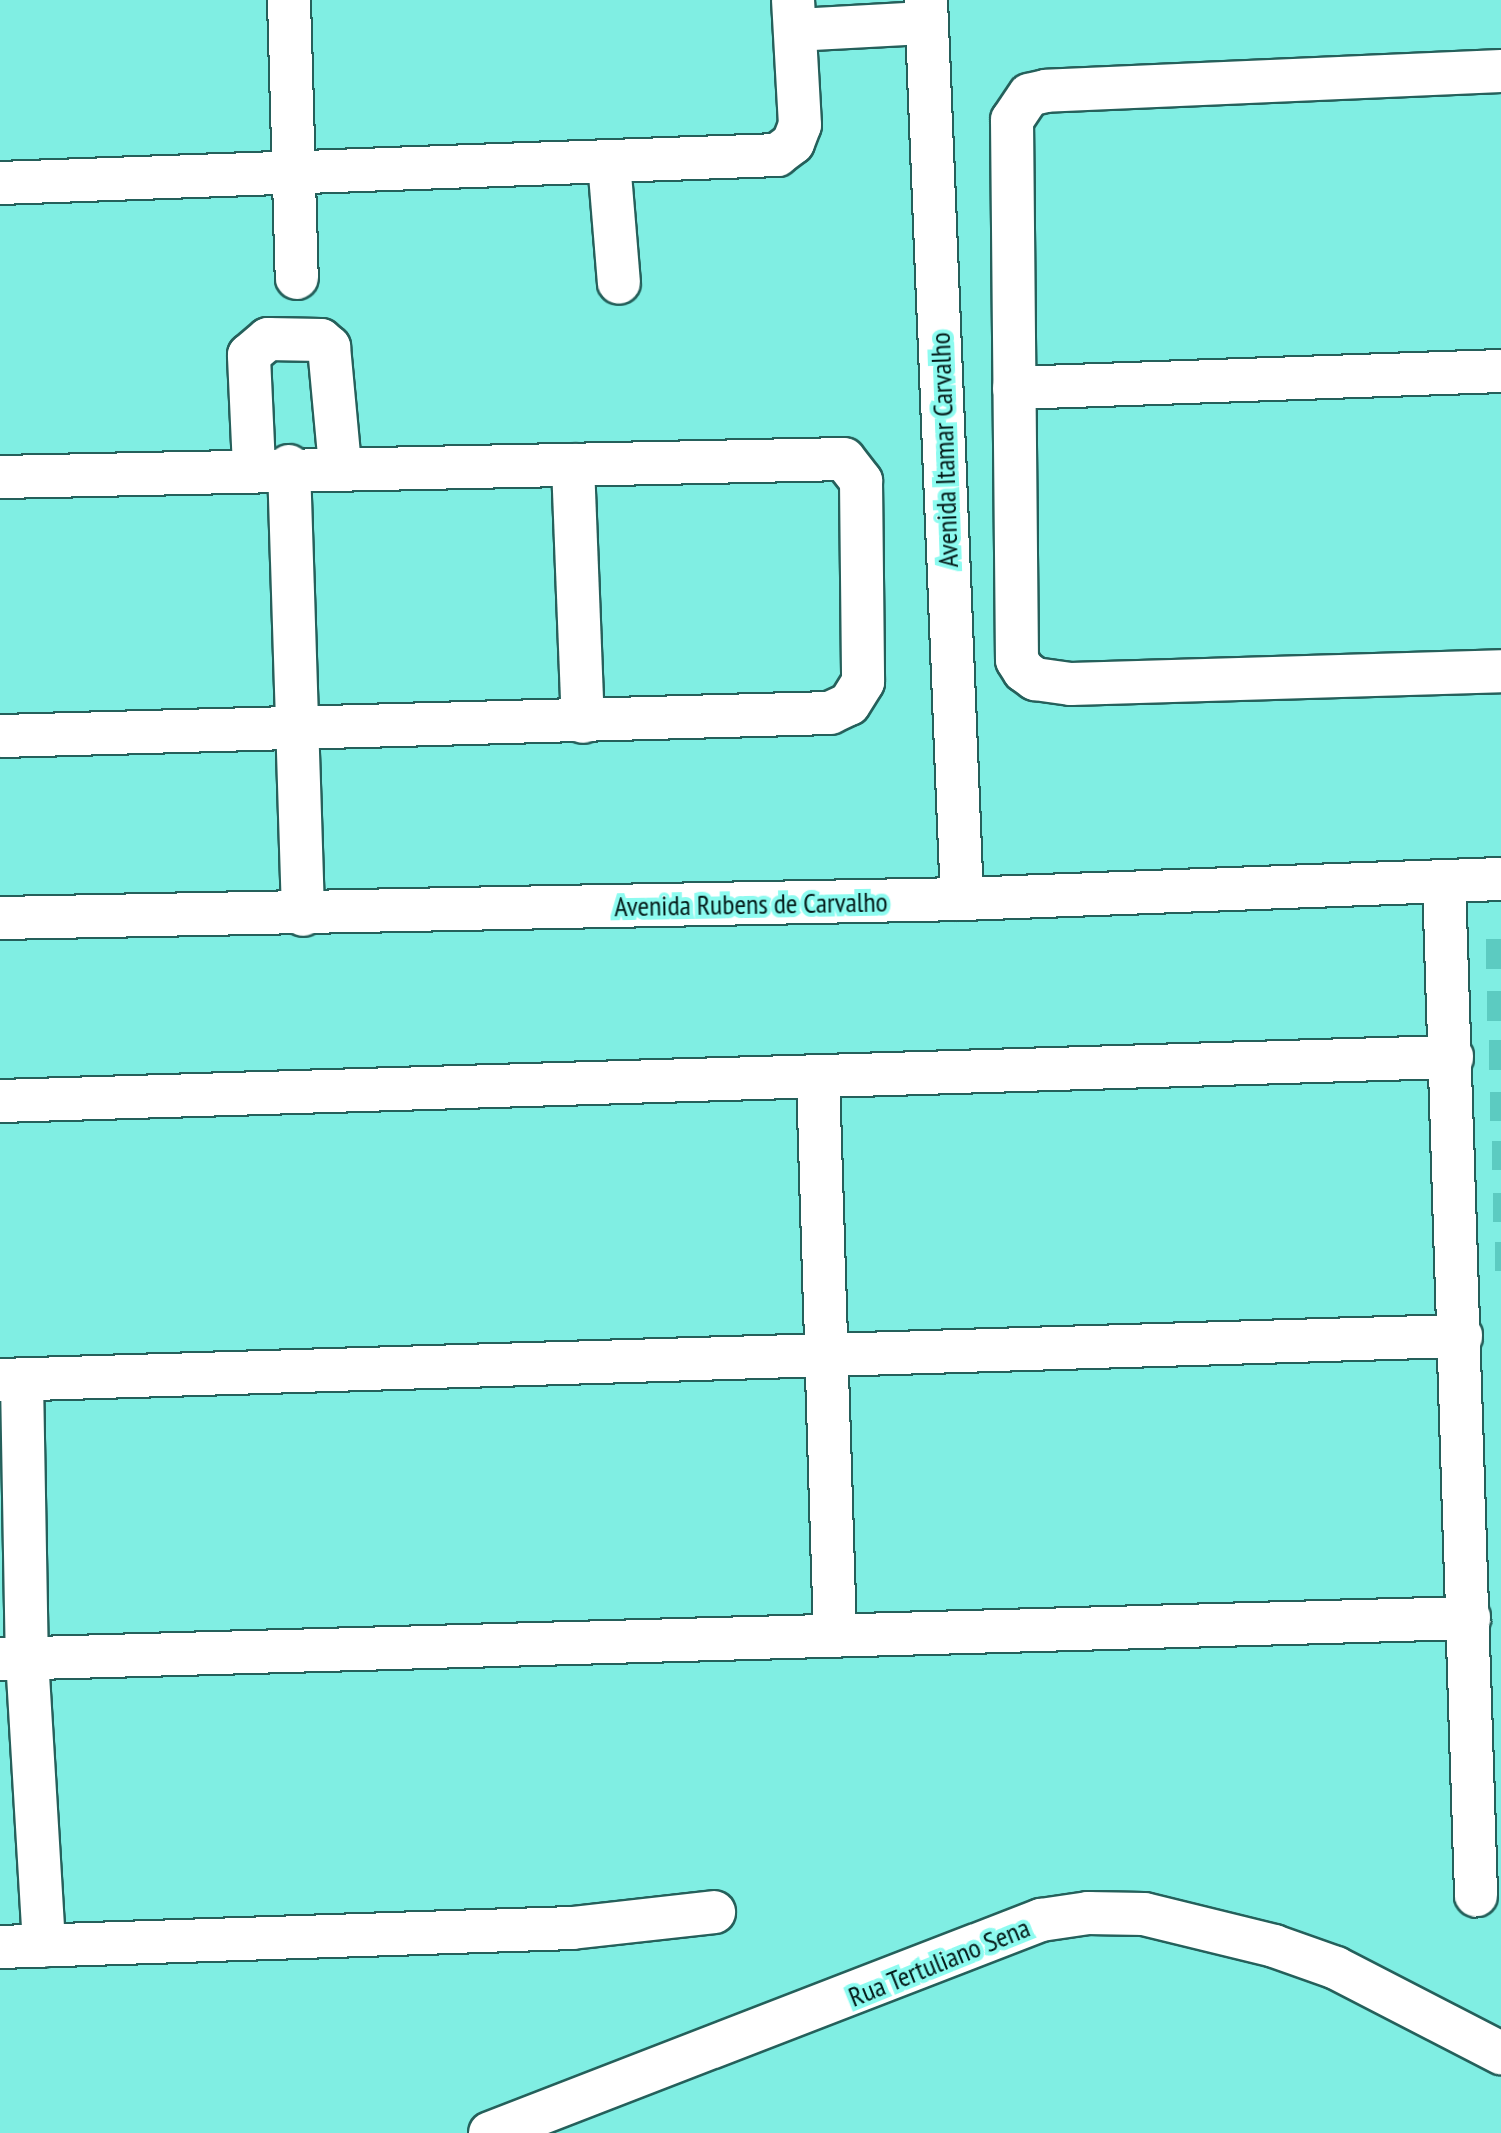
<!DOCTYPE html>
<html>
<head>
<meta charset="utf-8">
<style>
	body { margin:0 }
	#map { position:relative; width:1501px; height:2133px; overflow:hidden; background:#80eee3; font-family:"PT Sans Narrow",sans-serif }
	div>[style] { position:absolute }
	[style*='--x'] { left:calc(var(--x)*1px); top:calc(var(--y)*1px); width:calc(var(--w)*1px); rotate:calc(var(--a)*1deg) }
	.building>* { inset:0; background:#5ccbc1; transform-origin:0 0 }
	.roads { filter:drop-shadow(2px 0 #25605b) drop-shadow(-2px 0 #25605b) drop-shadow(0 2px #25605b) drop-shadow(0 -2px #25605b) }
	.street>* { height:42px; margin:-21px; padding:0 21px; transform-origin:21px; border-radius:21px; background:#fff }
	span { translate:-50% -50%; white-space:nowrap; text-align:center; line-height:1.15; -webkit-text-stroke:8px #8dfbf0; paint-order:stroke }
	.street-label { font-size:28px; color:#031a18 }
</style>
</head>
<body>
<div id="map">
	<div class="building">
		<i style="left:1486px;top:939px;width:15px;height:30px"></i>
		<i style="left:1487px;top:991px;width:14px;height:30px"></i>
		<i style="left:1489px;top:1040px;width:12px;height:30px"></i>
		<i style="left:1490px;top:1092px;width:11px;height:29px"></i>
		<i style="left:1492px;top:1141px;width:9px;height:29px"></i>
		<i style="left:1493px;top:1193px;width:8px;height:29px"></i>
		<i style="left:1495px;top:1242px;width:6px;height:29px"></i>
	</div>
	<div class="roads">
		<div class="street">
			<i style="--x:289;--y:0;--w:278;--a:88.4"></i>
			<i style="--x:926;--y:0;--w:900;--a:87.71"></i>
			<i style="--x:796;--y:30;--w:130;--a:-3.1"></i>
			<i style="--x:1501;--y:71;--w:455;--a:177.5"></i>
			<i style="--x:1046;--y:91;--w:17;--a:167"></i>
			<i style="--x:1029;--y:95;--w:30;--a:124"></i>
			<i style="--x:1012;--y:120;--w:540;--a:89.47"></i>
			<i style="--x:1017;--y:660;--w:13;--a:58"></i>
			<i style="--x:1024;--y:671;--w:14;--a:36"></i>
			<i style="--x:1035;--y:679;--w:36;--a:8"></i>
			<i style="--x:1071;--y:684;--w:430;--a:-1.7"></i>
			<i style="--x:609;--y:162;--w:121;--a:85.3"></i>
			<i style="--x:0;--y:183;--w:778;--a:-2.06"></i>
			<i style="--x:777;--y:155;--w:20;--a:-37"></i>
			<i style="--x:793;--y:143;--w:19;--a:-69"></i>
			<i style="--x:800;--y:125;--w:125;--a:-93.2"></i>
			<i style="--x:1014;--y:388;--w:487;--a:-2"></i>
			<i style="--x:573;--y:465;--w:257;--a:87.8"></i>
			<i style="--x:289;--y:466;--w:449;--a:88.2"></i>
			<i style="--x:254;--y:467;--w:112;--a:-92.6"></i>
			<i style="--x:249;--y:355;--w:25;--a:-40"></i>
			<i style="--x:268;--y:339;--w:53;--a:1.1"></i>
			<i style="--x:321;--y:340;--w:11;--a:41"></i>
			<i style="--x:329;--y:347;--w:119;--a:84.7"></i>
			<i style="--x:0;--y:477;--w:844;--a:-1.22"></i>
			<i style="--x:844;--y:459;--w:28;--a:52"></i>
			<i style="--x:861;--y:481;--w:201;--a:89.4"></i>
			<i style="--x:863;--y:682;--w:26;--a:122"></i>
			<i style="--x:849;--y:704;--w:21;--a:155"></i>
			<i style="--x:830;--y:713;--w:830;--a:178.41"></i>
			<i style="--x:1444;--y:881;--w:1015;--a:88.19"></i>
			<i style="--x:0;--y:918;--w:962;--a:-1.13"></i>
			<i style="--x:962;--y:899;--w:539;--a:-2.13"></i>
			<i style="--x:818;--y:1078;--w:558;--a:88.25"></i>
			<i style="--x:0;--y:1101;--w:1453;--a:-1.74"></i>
			<i style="--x:0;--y:1380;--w:1462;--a:-1.73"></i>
			<i style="--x:22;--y:1381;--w:277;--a:89"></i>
			<i style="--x:27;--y:1658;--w:288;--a:86.6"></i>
			<i style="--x:0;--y:1659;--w:1470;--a:-1.6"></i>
			<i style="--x:0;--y:1947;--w:572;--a:-1.9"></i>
			<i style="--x:572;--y:1928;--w:143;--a:-6.4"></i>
			<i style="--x:490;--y:2133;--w:591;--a:-21.14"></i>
			<i style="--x:1041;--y:1920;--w:48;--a:-8.5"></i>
			<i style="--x:1088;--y:1913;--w:56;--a:1"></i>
			<i style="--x:1144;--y:1914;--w:134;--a:13.8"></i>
			<i style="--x:1274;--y:1946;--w:66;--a:19.5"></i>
			<i style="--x:1336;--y:1968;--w:186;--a:27.3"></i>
		</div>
	</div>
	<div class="street-label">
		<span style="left:944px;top:450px;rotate:-92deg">Avenida Itamar Carvalho</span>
		<span style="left:751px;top:904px;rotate:-1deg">Avenida Rubens de Carvalho</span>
		<span style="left:939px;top:1962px;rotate:-22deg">Rua Tertuliano Sena</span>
	</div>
</div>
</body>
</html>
